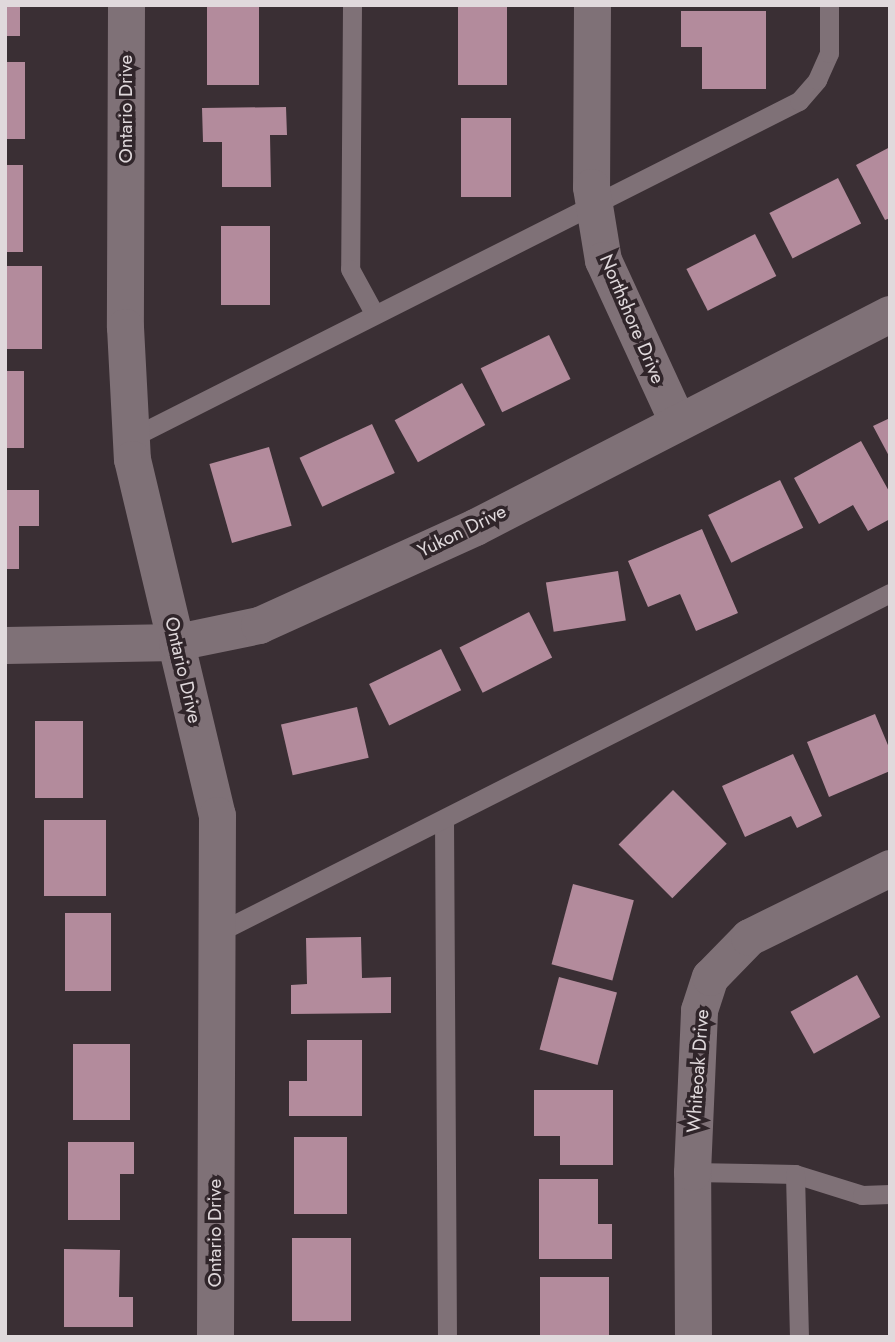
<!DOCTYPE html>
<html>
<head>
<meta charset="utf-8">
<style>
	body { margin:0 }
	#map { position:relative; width:895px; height:1342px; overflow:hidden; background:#3a2f34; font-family:Jost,sans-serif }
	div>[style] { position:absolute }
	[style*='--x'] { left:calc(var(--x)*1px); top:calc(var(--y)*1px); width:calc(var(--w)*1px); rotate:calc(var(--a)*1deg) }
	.building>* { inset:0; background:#b38b9c; transform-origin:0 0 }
	.service>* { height:19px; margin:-9.5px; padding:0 9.5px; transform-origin:9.5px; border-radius:9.5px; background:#7f7177 }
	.minor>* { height:37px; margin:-18.5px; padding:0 18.5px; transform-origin:18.5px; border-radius:18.5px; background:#7f7177 }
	span { translate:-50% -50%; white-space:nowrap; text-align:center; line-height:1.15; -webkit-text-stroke:7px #30252a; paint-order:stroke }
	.street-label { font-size:19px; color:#e0d9dc }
	.frame { position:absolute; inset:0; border:7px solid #e0d9dc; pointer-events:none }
</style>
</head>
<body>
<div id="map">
	<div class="building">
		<i style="left:5px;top:5px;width:15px;height:31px"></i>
		<i style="left:207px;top:5px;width:52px;height:80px"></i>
		<i style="left:458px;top:5px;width:49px;height:80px"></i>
		<i style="clip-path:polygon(681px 11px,766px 11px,766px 89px,702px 89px,702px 47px,681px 47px)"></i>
		<i style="left:5px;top:62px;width:20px;height:77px"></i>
		<i style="clip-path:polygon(286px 107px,287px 135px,270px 135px,271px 187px,222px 187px,222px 142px,203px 142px,202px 108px)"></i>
		<i style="left:461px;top:118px;width:50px;height:79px"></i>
		<i style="clip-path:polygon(890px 147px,890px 218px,885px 220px,856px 165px)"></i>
		<i style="left:5px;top:165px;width:18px;height:87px"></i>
		<i style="left:838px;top:178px;width:51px;height:77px;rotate:63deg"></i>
		<i style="left:221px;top:226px;width:49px;height:79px"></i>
		<i style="left:755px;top:234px;width:47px;height:77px;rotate:63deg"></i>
		<i style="left:5px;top:266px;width:37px;height:83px"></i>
		<i style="left:549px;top:335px;width:49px;height:76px;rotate:64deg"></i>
		<i style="left:5px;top:371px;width:19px;height:77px"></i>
		<i style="left:462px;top:383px;width:48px;height:77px;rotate:61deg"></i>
		<i style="clip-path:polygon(890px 418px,890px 458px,873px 426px)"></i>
		<i style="left:372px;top:424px;width:54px;height:80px;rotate:65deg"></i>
		<i style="clip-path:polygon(861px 441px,890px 493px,890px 519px,868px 531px,853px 505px,819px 524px,794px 478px)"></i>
		<i style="left:269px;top:447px;width:82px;height:62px;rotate:74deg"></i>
		<i style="left:780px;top:480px;width:53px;height:80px;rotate:64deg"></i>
		<i style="clip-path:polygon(5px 490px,39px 490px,39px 526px,19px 526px,19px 569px,5px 569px)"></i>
		<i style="clip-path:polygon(702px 529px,738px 613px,696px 631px,680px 594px,648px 607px,628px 561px)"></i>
		<i style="left:618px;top:571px;width:50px;height:73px;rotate:81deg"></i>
		<i style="left:529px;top:612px;width:51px;height:78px;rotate:63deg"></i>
		<i style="left:441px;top:649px;width:46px;height:80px;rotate:64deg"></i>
		<i style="left:357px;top:707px;width:52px;height:78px;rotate:77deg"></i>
		<i style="clip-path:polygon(875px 714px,890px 750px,890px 771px,829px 797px,807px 742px)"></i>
		<i style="left:35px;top:721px;width:48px;height:77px"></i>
		<i style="clip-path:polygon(793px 754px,822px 816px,797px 828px,791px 816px,745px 837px,722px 786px)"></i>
		<i style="left:673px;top:790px;width:76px;height:77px;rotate:45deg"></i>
		<i style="left:44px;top:820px;width:62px;height:76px"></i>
		<i style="left:573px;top:884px;width:63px;height:83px;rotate:15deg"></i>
		<i style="left:65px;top:913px;width:46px;height:78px"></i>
		<i style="clip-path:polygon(361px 937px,362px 978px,391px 977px,391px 1013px,291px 1014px,291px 985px,307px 984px,306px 938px)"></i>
		<i style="left:857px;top:975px;width:48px;height:76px;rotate:61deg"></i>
		<i style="left:559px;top:977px;width:60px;height:75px;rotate:15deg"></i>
		<i style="clip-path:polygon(307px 1040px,362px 1040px,362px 1116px,289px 1116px,289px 1081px,307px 1081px)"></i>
		<i style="left:73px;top:1044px;width:57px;height:76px"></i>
		<i style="clip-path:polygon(534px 1090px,613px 1090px,613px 1165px,560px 1165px,560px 1136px,534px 1136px)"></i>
		<i style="left:294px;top:1137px;width:53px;height:77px"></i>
		<i style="clip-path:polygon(68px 1142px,134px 1142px,134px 1174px,120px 1174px,120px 1220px,68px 1220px)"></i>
		<i style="clip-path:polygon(539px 1179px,598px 1179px,598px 1224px,612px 1224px,612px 1259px,539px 1259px)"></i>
		<i style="left:292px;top:1238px;width:59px;height:83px"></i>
		<i style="clip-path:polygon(64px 1249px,120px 1250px,119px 1297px,133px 1297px,133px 1327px,64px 1327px)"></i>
		<i style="left:540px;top:1277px;width:69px;height:60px"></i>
	</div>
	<div class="service">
		<i style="--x:352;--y:5;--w:264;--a:90.4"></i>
		<i style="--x:350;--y:269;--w:50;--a:61.4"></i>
		<i style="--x:131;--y:438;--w:748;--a:-26.77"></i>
		<i style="--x:799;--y:101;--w:28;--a:-49"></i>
		<i style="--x:817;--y:80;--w:30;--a:-66"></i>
		<i style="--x:829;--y:53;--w:48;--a:-90"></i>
		<i style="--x:444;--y:819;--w:518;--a:89.67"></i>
		<i style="--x:217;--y:933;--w:754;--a:-26.8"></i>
		<i style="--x:692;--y:1172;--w:103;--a:1.1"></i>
		<i style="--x:795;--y:1174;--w:70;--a:17.4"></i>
		<i style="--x:862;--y:1195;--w:28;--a:-2"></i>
		<i style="--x:795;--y:1174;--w:163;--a:88.6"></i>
	</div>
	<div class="minor">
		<i style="--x:126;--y:5;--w:322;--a:90.2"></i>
		<i style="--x:125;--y:327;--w:132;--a:87"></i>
		<i style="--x:132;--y:459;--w:366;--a:76.6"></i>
		<i style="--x:217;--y:815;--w:522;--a:90.22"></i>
		<i style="--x:592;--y:5;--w:182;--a:90.3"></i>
		<i style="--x:591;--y:187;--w:74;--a:80.7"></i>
		<i style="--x:603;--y:260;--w:177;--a:65.3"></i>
		<i style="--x:5;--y:645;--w:172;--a:-1"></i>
		<i style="--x:177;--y:642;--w:84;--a:-11.7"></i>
		<i style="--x:259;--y:625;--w:237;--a:-24.4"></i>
		<i style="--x:475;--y:527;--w:466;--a:-27.2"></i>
		<i style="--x:693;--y:1337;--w:165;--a:-90.3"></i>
		<i style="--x:692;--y:1172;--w:162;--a:-87.5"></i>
		<i style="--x:699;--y:1010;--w:35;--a:-72"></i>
		<i style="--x:710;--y:977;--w:56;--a:-45.7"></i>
		<i style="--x:749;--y:937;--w:157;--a:-26.1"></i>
	</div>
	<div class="street-label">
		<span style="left:126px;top:109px;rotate:-90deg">Ontario Drive</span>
		<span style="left:632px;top:319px;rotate:67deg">Northshore Drive</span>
		<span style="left:462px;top:531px;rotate:-26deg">Yukon Drive</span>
		<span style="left:183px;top:670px;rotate:77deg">Ontario Drive</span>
		<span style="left:698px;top:1071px;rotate:-86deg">Whiteoak Drive</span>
		<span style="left:215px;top:1233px;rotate:-90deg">Ontario Drive</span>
	</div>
	<div class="frame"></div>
</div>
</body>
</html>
